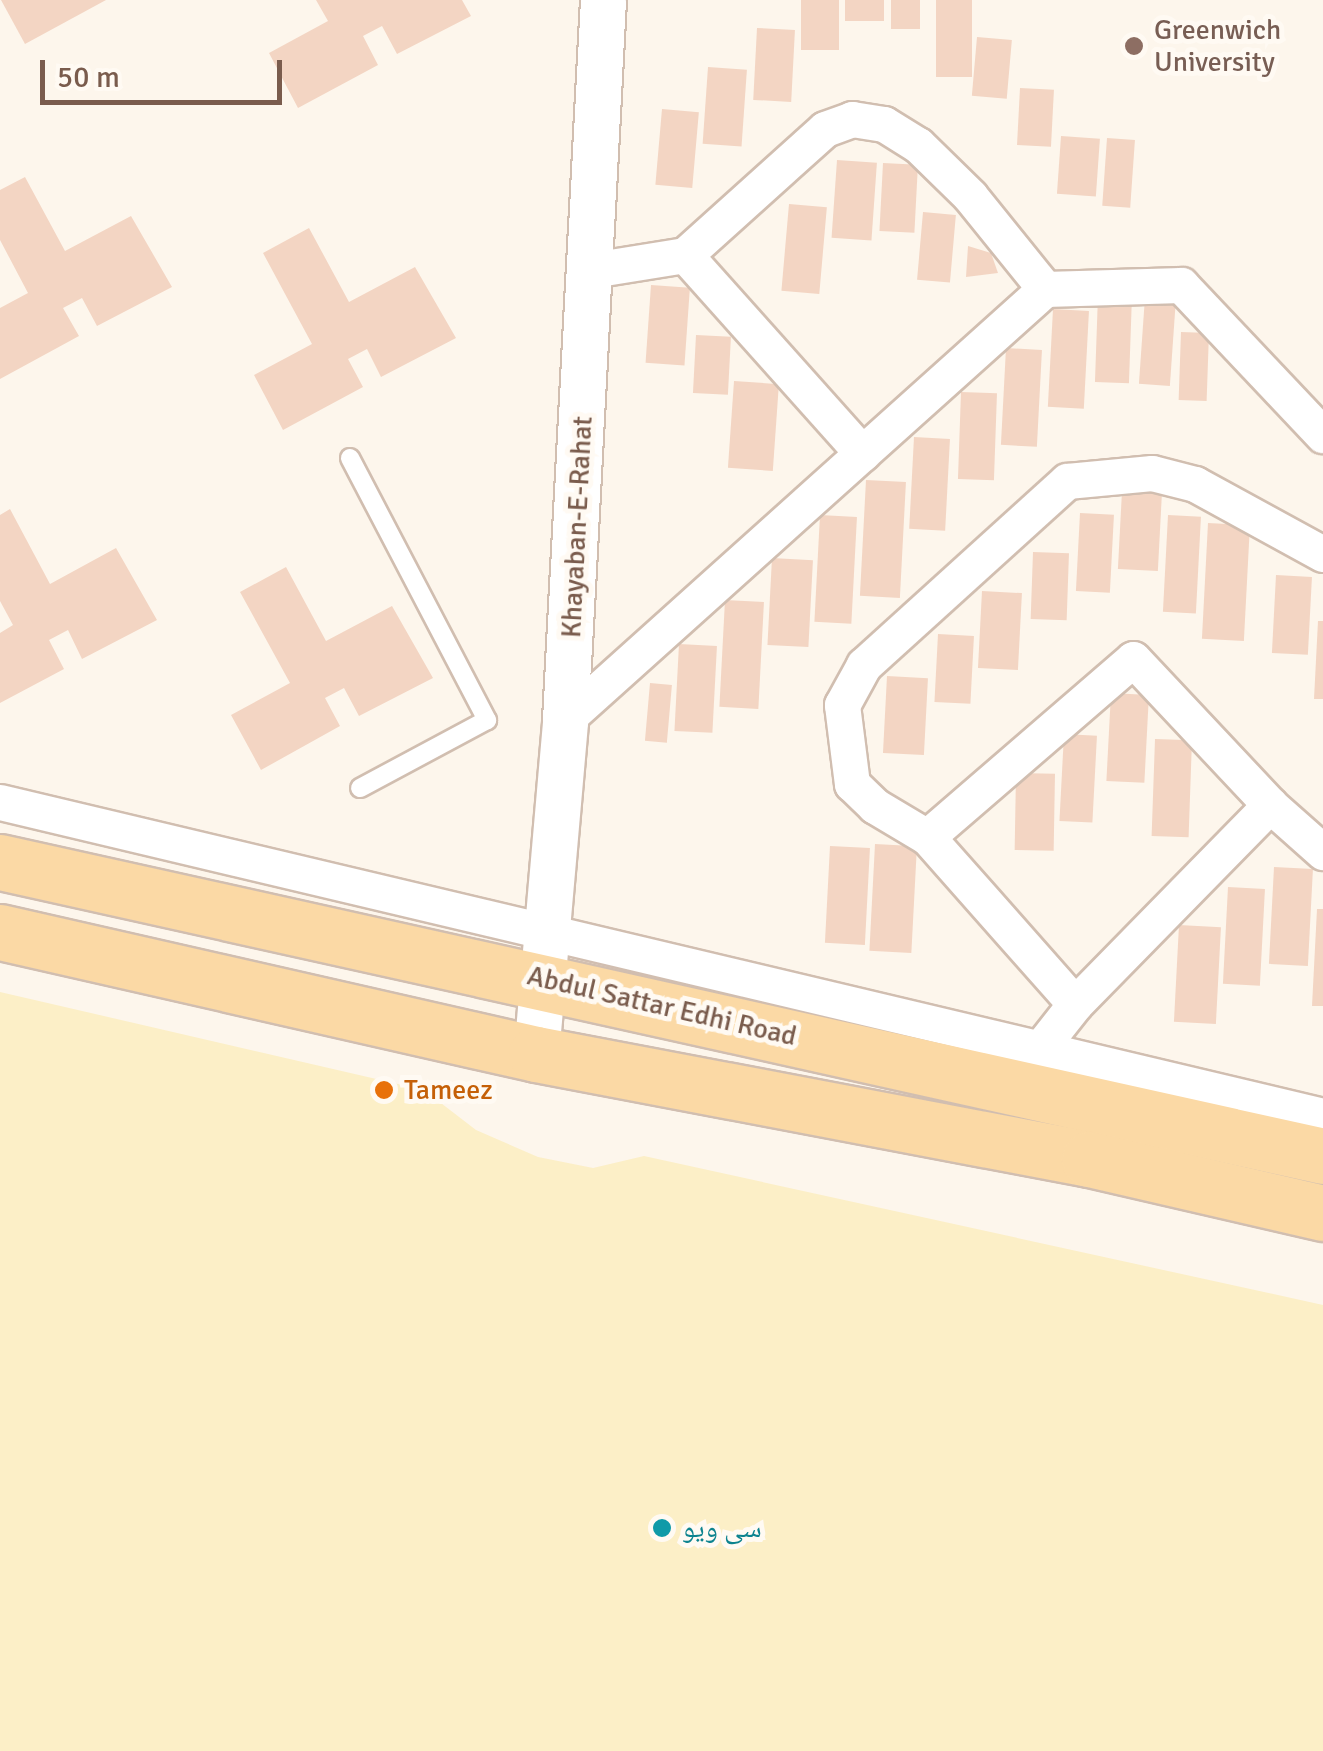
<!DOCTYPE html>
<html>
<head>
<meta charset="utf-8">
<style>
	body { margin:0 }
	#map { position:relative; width:1323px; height:1751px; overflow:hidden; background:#fdf6ec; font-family:Signika,"Noto Naskh Arabic",sans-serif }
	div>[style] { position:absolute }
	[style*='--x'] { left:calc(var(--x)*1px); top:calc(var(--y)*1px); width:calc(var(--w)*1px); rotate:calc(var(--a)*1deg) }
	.sand>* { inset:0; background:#fcefc7 }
	.building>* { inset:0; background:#f3d5c3; transform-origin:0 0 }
	.roads { filter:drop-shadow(2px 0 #d1beb0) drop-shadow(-2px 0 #d1beb0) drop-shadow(0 2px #d1beb0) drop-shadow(0 -2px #d1beb0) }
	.service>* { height:18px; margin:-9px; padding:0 9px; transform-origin:9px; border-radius:9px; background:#fff }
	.minor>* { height:35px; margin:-17.5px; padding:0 17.5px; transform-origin:17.5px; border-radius:17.5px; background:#fff }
	.tertiary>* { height:45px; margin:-22.5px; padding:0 22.5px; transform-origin:22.5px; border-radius:22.5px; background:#fff }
	.primary>* { height:55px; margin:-27.5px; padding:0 27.5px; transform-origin:27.5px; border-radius:27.5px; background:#fbd9a5 }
	.dots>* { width:28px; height:28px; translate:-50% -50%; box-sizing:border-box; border:5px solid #fffaf3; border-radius:50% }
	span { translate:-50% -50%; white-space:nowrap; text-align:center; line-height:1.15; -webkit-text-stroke:10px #fffaf3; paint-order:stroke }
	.education-label { font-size:28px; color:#785e54 }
	.left { translate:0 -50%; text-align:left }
	.street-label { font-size:28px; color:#7a5c4d }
	.food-label { font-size:28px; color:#c56008 }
	.culture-label { font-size:28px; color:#0d838f }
	.scale { position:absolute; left:40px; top:60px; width:242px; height:45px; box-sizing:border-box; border:5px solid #7a5c4d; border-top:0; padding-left:12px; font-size:30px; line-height:35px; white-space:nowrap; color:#7a5c4d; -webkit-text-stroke:8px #fffaf3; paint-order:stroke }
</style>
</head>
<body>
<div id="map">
	<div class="sand">
		<i style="clip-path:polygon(0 992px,424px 1090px,476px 1130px,538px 1157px,593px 1168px,644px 1156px,1323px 1305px,1323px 1751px,0 1751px)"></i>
	</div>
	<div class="building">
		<i style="clip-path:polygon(1px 0,106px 0,25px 44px)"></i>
		<i style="clip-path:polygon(316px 0,462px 0,471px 16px,397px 54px,382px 26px,363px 36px,378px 65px,298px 108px,269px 53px,328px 21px)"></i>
		<i style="left:801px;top:0;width:38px;height:50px"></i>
		<i style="left:845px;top:0;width:39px;height:21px"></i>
		<i style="left:891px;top:0;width:29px;height:29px"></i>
		<i style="left:936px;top:0;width:36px;height:77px"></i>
		<i style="left:757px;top:28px;width:38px;height:72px;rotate:3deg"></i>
		<i style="left:977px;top:37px;width:35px;height:59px;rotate:5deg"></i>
		<i style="left:708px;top:67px;width:39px;height:77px;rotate:4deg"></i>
		<i style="left:1020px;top:88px;width:34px;height:57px;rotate:3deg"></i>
		<i style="left:662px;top:109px;width:37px;height:76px;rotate:5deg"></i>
		<i style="left:1061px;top:136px;width:39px;height:58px;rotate:4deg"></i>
		<i style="left:1107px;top:138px;width:28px;height:68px;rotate:4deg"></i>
		<i style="left:837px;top:160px;width:40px;height:78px;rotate:4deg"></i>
		<i style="left:883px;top:163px;width:35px;height:68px;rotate:3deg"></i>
		<i style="clip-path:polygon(25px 177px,65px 251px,131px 216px,172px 287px,97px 326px,82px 298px,63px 308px,79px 336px,0 379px,0 308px,28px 293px,0 240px,0 190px)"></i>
		<i style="left:789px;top:204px;width:38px;height:87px;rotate:5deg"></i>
		<i style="left:923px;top:212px;width:33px;height:68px;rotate:5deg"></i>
		<i style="clip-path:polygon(309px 228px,349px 302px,415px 267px,456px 338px,381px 377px,367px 349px,348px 359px,363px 387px,283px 430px,254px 375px,312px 344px,263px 253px)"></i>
		<i style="clip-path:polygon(968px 246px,991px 253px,998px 273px,966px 277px)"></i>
		<i style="left:651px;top:285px;width:39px;height:78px;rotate:4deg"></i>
		<i style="left:1098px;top:295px;width:34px;height:87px;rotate:2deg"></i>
		<i style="left:1145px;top:297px;width:31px;height:87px;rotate:4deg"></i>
		<i style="left:1053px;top:309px;width:36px;height:98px;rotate:3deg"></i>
		<i style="left:1181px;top:332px;width:28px;height:68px;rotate:2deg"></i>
		<i style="left:696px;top:335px;width:35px;height:58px;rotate:3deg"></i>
		<i style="left:1006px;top:348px;width:36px;height:97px;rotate:3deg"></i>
		<i style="left:734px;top:381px;width:45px;height:87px;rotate:4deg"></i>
		<i style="left:961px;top:392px;width:36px;height:87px;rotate:2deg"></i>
		<i style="left:914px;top:437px;width:36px;height:92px;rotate:3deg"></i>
		<i style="left:866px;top:480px;width:40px;height:116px;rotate:3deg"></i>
		<i style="left:1122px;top:491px;width:40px;height:78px;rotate:3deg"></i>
		<i style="clip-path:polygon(10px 509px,50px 584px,116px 548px,157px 620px,82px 659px,68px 630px,49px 640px,64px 669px,0 703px,0 633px,13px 625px,0 601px,0 515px)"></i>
		<i style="left:1080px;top:513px;width:34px;height:78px;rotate:3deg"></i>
		<i style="left:820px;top:515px;width:37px;height:107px;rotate:3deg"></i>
		<i style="left:1168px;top:515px;width:33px;height:97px;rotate:3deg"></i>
		<i style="left:1208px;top:523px;width:42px;height:116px;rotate:3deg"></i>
		<i style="left:1033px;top:552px;width:36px;height:67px;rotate:2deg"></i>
		<i style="left:772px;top:558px;width:41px;height:87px;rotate:3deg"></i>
		<i style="clip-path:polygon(286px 567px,326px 641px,392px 606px,433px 678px,359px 716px,344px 688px,325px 698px,340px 726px,261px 770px,231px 715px,290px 683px,240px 592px)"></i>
		<i style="left:1276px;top:575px;width:36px;height:78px;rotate:3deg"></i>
		<i style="left:982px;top:591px;width:40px;height:77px;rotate:3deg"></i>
		<i style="left:725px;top:600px;width:39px;height:107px;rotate:3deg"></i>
		<i style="clip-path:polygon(1318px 621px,1323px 621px,1323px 699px,1314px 699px)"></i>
		<i style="left:938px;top:634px;width:36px;height:68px;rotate:3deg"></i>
		<i style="left:679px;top:644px;width:38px;height:87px;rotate:3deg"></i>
		<i style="left:887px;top:676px;width:41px;height:77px;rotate:3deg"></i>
		<i style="left:650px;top:683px;width:22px;height:58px;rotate:5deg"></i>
		<i style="left:1111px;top:693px;width:38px;height:88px;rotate:3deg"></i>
		<i style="left:1064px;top:734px;width:33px;height:87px;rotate:3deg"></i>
		<i style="left:1155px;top:739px;width:37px;height:97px;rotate:2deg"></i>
		<i style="left:1016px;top:773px;width:39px;height:77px;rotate:1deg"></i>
		<i style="left:875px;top:844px;width:42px;height:107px;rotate:3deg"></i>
		<i style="left:830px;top:846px;width:40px;height:97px;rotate:3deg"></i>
		<i style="left:1274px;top:867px;width:39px;height:97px;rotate:3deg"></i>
		<i style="left:1228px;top:887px;width:37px;height:97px;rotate:3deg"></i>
		<i style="clip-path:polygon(1317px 909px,1323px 909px,1323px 1006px,1312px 1006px)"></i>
		<i style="left:1179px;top:925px;width:42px;height:97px;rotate:3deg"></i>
	</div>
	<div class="roads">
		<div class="service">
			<i style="--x:350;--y:458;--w:296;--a:62.4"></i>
			<i style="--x:487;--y:720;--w:144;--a:151.8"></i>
		</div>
		<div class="minor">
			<i style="--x:685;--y:255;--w:266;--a:48.2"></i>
			<i style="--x:592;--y:270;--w:94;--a:-9.2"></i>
			<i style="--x:685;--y:255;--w:188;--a:-42"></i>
			<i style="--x:825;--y:129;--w:29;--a:-20"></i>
			<i style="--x:852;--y:119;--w:32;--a:9"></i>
			<i style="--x:884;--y:124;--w:40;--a:32"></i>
			<i style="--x:918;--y:145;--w:73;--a:44.4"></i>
			<i style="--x:970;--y:196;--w:119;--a:51.1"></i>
			<i style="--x:565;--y:720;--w:645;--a:-41.92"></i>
			<i style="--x:1045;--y:289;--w:136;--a:-1.7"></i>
			<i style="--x:1181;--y:285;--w:207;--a:46.6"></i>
			<i style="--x:0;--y:802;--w:1360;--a:13.35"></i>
			<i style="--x:927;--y:837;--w:61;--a:-149.2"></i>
			<i style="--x:875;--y:806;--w:32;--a:-136"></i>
			<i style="--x:852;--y:784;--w:80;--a:-97.2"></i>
			<i style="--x:842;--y:705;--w:46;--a:-61.2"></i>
			<i style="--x:864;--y:665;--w:274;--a:-42.2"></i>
			<i style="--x:1067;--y:481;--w:85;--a:-5.4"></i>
			<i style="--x:1152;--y:473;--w:44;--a:14.3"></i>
			<i style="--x:1195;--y:484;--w:146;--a:28.7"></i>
			<i style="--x:1075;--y:1004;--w:223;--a:-131.5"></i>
			<i style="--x:927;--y:837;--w:272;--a:-40.8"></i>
			<i style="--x:1133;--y:659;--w:200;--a:46.8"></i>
			<i style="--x:1270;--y:805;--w:71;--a:41.6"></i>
			<i style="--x:1038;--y:1051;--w:60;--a:-51.8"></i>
			<i style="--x:1075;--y:1004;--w:279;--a:-45.6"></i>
		</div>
		<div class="tertiary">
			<i style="--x:536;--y:1054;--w:335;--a:-85"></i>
			<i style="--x:565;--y:720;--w:721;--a:-86.98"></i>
		</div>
		<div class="primary">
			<i style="--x:0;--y:862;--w:1355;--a:12.53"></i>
			<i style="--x:0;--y:932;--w:550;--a:12.82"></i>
			<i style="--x:536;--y:1054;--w:563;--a:10.75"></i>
			<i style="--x:1089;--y:1159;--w:240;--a:13"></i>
		</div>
	</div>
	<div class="dots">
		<i style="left:1134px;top:46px;background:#8d6e63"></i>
		<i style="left:384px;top:1090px;background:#e8710a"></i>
		<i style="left:662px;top:1528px;background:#0f9aa8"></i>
	</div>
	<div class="education-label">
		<span class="left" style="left:1154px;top:46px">Greenwich<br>University</span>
	</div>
	<div class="street-label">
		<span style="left:577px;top:527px;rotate:-87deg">Khayaban-E-Rahat</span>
		<span style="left:662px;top:1006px;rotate:13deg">Abdul Sattar Edhi Road</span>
	</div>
	<div class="food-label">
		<span class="left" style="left:404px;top:1090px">Tameez</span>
	</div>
	<div class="culture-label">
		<span class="left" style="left:682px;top:1528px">سی ویو</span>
	</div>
	<div class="scale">50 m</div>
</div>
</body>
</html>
